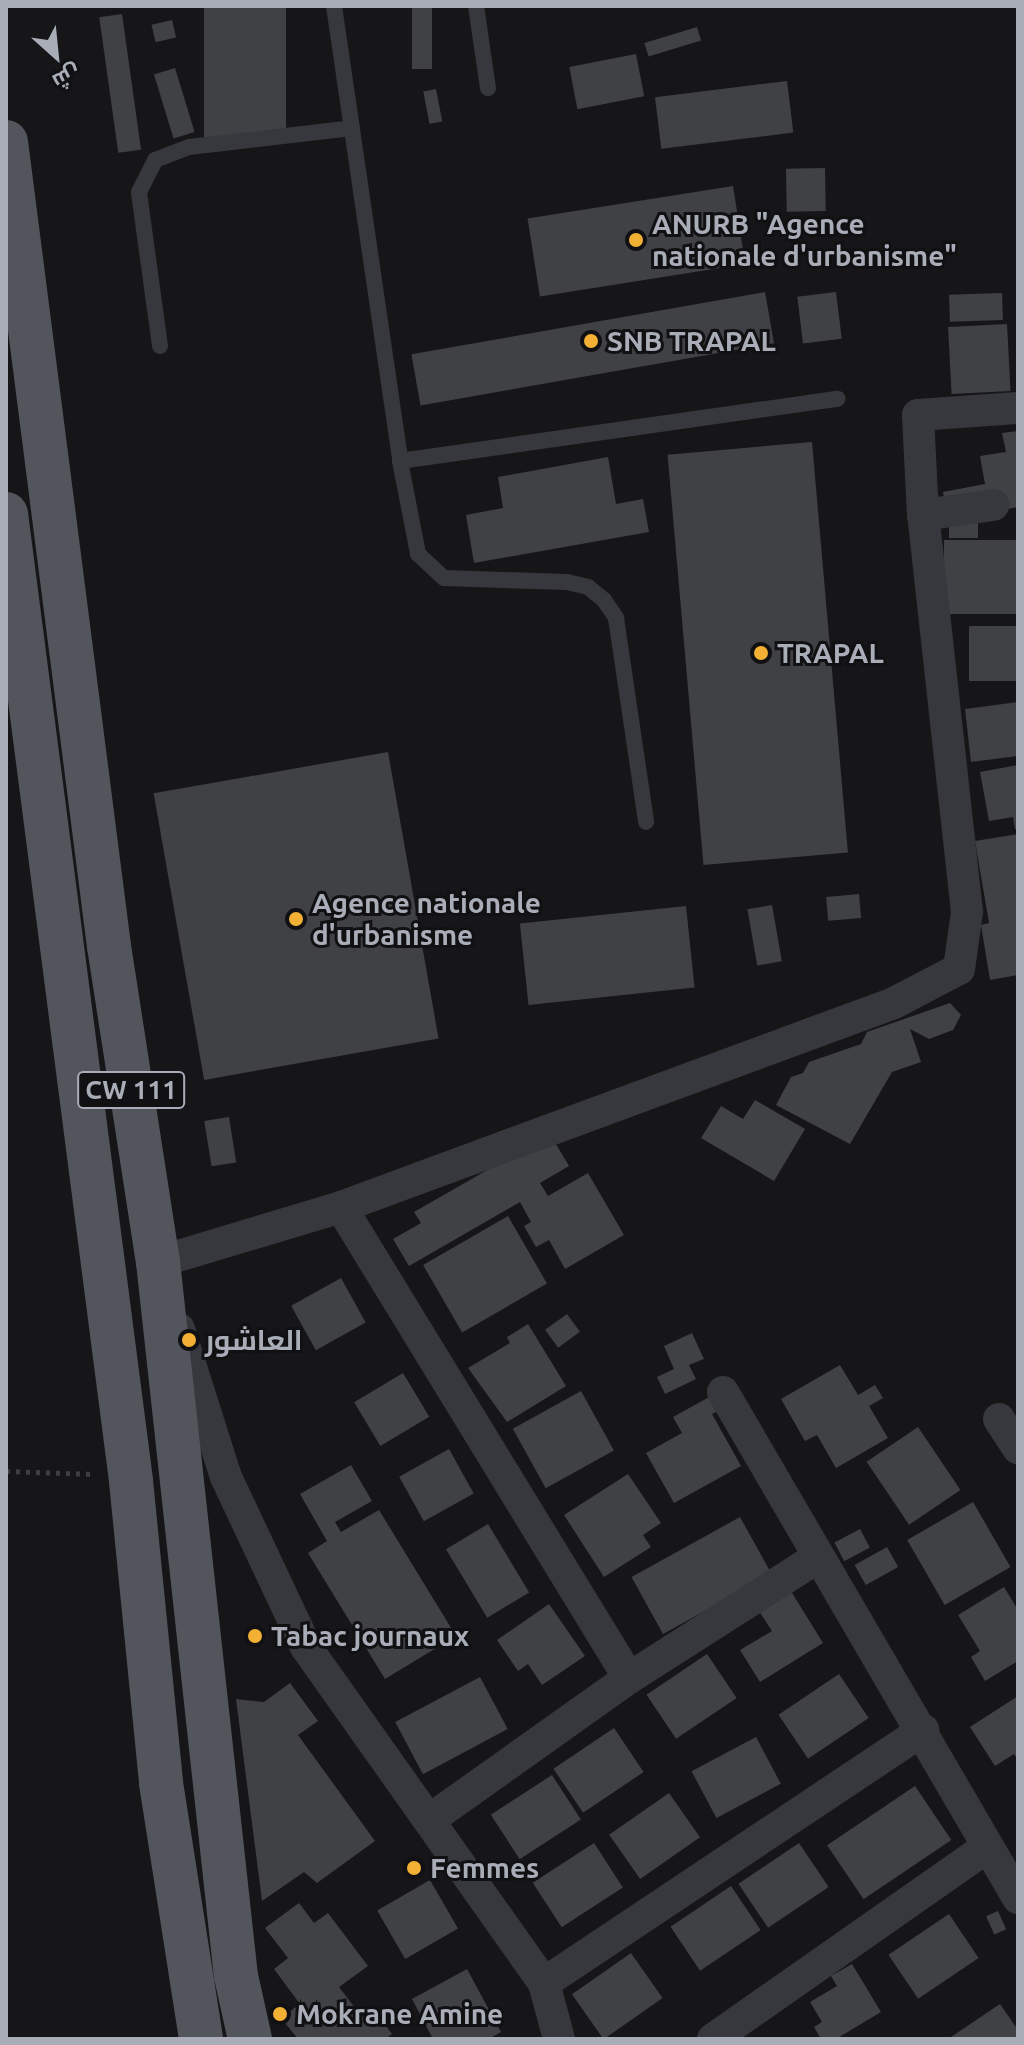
<!DOCTYPE html>
<html>
<head>
<meta charset="utf-8">
<style>
	body { margin:0 }
	#map { position:relative; width:1024px; height:2045px; overflow:hidden; background:#161618; font-family:Ubuntu,Cairo,sans-serif }
	div>[style] { position:absolute }
	[style*='--x'] { left:calc(var(--x)*1px); top:calc(var(--y)*1px); width:calc(var(--w)*1px); rotate:calc(var(--a)*1deg) }
	.building>* { inset:0; background:#404145; transform-origin:0 0 }
	.path>* { height:5px; margin-top:-2.5px; transform-origin:0; background:repeating-linear-gradient(90deg,#3d3f44 0 4px,transparent 0 10px) }
	.service>* { height:16px; margin:-8px; padding:0 8px; transform-origin:8px; border-radius:8px; background:#37383d }
	.minor>* { height:32px; margin:-16px; padding:0 16px; transform-origin:16px; border-radius:16px; background:#37383d }
	.primary>* { height:44px; margin:-22px; padding:0 22px; transform-origin:22px; border-radius:22px; background:#53555c }
	.dots>* { width:22px; height:22px; translate:-50% -50%; box-sizing:border-box; border:4px solid #111113; border-radius:50% }
	span { translate:-50% -50%; white-space:nowrap; text-align:center; line-height:1.15; -webkit-text-stroke:6px #111113; paint-order:stroke }
	.shield-label span { padding:2px 6px; background:#111113; border:2px solid; border-radius:6px; -webkit-text-stroke-width:0 }
	.shield-label { font-size:26px; color:#a8adb8; font-weight:700 }
	.poi-label { font-size:28px; color:#a8adb8; font-weight:700 }
	.left { translate:0 -50%; text-align:left }
	.frame { position:absolute; inset:0; border:8px solid #a8adb8; pointer-events:none }
	.north { position:absolute; left:16px; top:16px; width:80px; height:80px; -webkit-text-stroke:6px #111113; paint-order:stroke; rotate:153deg; font-size:22px; font-weight:700; line-height:32px; text-align:center; color:#a8adb8 }
	.north::after { content:''; display:block; margin:auto; width:28px; height:36px; background:#a8adb8; clip-path:polygon(50% 0,100% 100%,50% 72%,0 100%) }
</style>
</head>
<body>
<div id="map">
	<div class="building">
		<i style="left:204px;top:6px;width:82px;height:131px"></i>
		<i style="left:412px;top:6px;width:20px;height:63px"></i>
		<i style="left:122px;top:14px;width:137px;height:23px;rotate:82deg"></i>
		<i style="left:172px;top:20px;width:18px;height:21px;rotate:77deg"></i>
		<i style="left:697px;top:27px;width:14px;height:55px;rotate:73deg"></i>
		<i style="left:636px;top:54px;width:43px;height:68px;rotate:79deg"></i>
		<i style="left:175px;top:68px;width:67px;height:22px;rotate:73deg"></i>
		<i style="left:787px;top:81px;width:52px;height:133px;rotate:83deg"></i>
		<i style="left:436px;top:89px;width:33px;height:13px;rotate:79deg"></i>
		<i style="left:825px;top:168px;width:43px;height:39px;rotate:89deg"></i>
		<i style="left:733px;top:186px;width:79px;height:208px;rotate:81deg"></i>
		<i style="left:765px;top:292px;width:52px;height:359px;rotate:80deg"></i>
		<i style="left:836px;top:292px;width:47px;height:39px;rotate:83deg"></i>
		<i style="left:1002px;top:293px;width:27px;height:53px;rotate:88deg"></i>
		<i style="left:1007px;top:324px;width:67px;height:59px;rotate:87deg"></i>
		<i style="clip-path:polygon(1018px 431px,1018px 507px,948px 521px,943px 492px,985px 484px,980px 456px,1006px 452px,1002px 433px)"></i>
		<i style="left:812px;top:442px;width:412px;height:145px;rotate:85deg"></i>
		<i style="clip-path:polygon(608px 457px,616px 504px,643px 499px,649px 532px,474px 563px,466px 515px,503px 508px,498px 477px)"></i>
		<i style="left:949px;top:523px;width:29px;height:15px"></i>
		<i style="left:1018px;top:540px;width:74px;height:74px;rotate:90deg"></i>
		<i style="left:1018px;top:626px;width:55px;height:49px;rotate:90deg"></i>
		<i style="clip-path:polygon(1018px 702px,1018px 756px,971px 762px,965px 709px)"></i>
		<i style="left:388px;top:752px;width:291px;height:238px;rotate:80deg"></i>
		<i style="clip-path:polygon(1018px 765px,1018px 829px,1015px 829px,1013px 817px,989px 821px,980px 772px)"></i>
		<i style="clip-path:polygon(1018px 834px,1018px 975px,990px 980px,981px 925px,989px 923px,975px 841px)"></i>
		<i style="left:859px;top:894px;width:24px;height:33px;rotate:85deg"></i>
		<i style="left:772px;top:905px;width:57px;height:25px;rotate:80deg"></i>
		<i style="left:686px;top:906px;width:82px;height:167px;rotate:84deg"></i>
		<i style="clip-path:polygon(950px 1003px,961px 1015px,953px 1030px,929px 1039px,910px 1029px,921px 1062px,892px 1072px,850px 1144px,776px 1105px,791px 1077px,803px 1073px,809px 1062px,861px 1044px,867px 1032px)"></i>
		<i style="clip-path:polygon(755px 1100px,805px 1129px,774px 1181px,701px 1138px,721px 1106px,743px 1119px)"></i>
		<i style="left:229px;top:1117px;width:46px;height:25px;rotate:81deg"></i>
		<i style="clip-path:polygon(550px 1134px,569px 1166px,540px 1183px,548px 1196px,588px 1173px,624px 1235px,565px 1269px,549px 1240px,536px 1247px,524px 1226px,531px 1222px,520px 1202px,409px 1266px,393px 1239px,421px 1223px,414px 1212px)"></i>
		<i style="left:508px;top:1216px;width:78px;height:98px;rotate:60deg"></i>
		<i style="left:341px;top:1278px;width:51px;height:57px;rotate:61deg"></i>
		<i style="left:567px;top:1314px;width:22px;height:27px;rotate:54deg"></i>
		<i style="clip-path:polygon(528px 1324px,566px 1386px,507px 1422px,468px 1368px,510px 1343px,507px 1337px)"></i>
		<i style="clip-path:polygon(692px 1333px,704px 1359px,689px 1365px,696px 1379px,665px 1394px,657px 1377px,674px 1369px,664px 1346px)"></i>
		<i style="clip-path:polygon(840px 1365px,858px 1395px,875px 1385px,883px 1398px,869px 1406px,888px 1438px,836px 1468px,817px 1435px,805px 1441px,781px 1399px)"></i>
		<i style="left:403px;top:1373px;width:51px;height:57px;rotate:59deg"></i>
		<i style="clip-path:polygon(722px 1390px,730px 1405px,712px 1414px,741px 1466px,674px 1503px,646px 1453px,682px 1433px,673px 1417px)"></i>
		<i style="left:581px;top:1391px;width:68px;height:78px;rotate:61deg"></i>
		<i style="left:918px;top:1427px;width:76px;height:62px;rotate:56deg"></i>
		<i style="left:449px;top:1449px;width:51px;height:57px;rotate:61deg"></i>
		<i style="clip-path:polygon(351px 1465px,372px 1501px,335px 1522px,341px 1532px,379px 1510px,456px 1636px,385px 1679px,308px 1553px,327px 1541px,300px 1494px)"></i>
		<i style="clip-path:polygon(628px 1474px,661px 1523px,643px 1535px,651px 1547px,604px 1577px,564px 1515px)"></i>
		<i style="left:973px;top:1502px;width:75px;height:76px;rotate:60deg"></i>
		<i style="left:740px;top:1517px;width:65px;height:124px;rotate:61deg"></i>
		<i style="left:488px;top:1524px;width:80px;height:49px;rotate:59deg"></i>
		<i style="left:860px;top:1529px;width:21px;height:29px;rotate:62deg"></i>
		<i style="left:887px;top:1547px;width:23px;height:37px;rotate:61deg"></i>
		<i style="clip-path:polygon(1004px 1587px,1018px 1610px,1018px 1661px,985px 1681px,971px 1657px,980px 1651px,958px 1615px)"></i>
		<i style="clip-path:polygon(789px 1588px,823px 1643px,760px 1682px,740px 1650px,772px 1631px,757px 1608px)"></i>
		<i style="clip-path:polygon(549px 1604px,585px 1656px,542px 1685px,528px 1664px,518px 1671px,497px 1640px)"></i>
		<i style="left:707px;top:1654px;width:53px;height:73px;rotate:56deg"></i>
		<i style="left:839px;top:1674px;width:53px;height:73px;rotate:56deg"></i>
		<i style="left:480px;top:1677px;width:59px;height:96px;rotate:62deg"></i>
		<i style="clip-path:polygon(290px 1683px,318px 1721px,298px 1735px,375px 1841px,317px 1883px,304px 1872px,262px 1901px,236px 1699px,264px 1702px)"></i>
		<i style="clip-path:polygon(1018px 1696px,1018px 1760px,1014px 1754px,995px 1766px,970px 1727px)"></i>
		<i style="left:614px;top:1728px;width:53px;height:73px;rotate:56deg"></i>
		<i style="left:756px;top:1737px;width:53px;height:73px;rotate:62deg"></i>
		<i style="left:552px;top:1775px;width:53px;height:73px;rotate:57deg"></i>
		<i style="left:915px;top:1786px;width:65px;height:106px;rotate:56deg"></i>
		<i style="left:669px;top:1793px;width:54px;height:73px;rotate:55deg"></i>
		<i style="left:594px;top:1843px;width:53px;height:73px;rotate:57deg"></i>
		<i style="left:799px;top:1843px;width:53px;height:73px;rotate:56deg"></i>
		<i style="left:430px;top:1880px;width:56px;height:61px;rotate:60deg"></i>
		<i style="left:731px;top:1886px;width:53px;height:73px;rotate:56deg"></i>
		<i style="clip-path:polygon(299px 1903px,314px 1923px,328px 1913px,368px 1966px,339px 1987px,362px 2017px,373px 2009px,392px 2034px,385px 2039px,298px 2039px,281px 2018px,300px 2004px,274px 1969px,288px 1958px,265px 1928px)"></i>
		<i style="left:998px;top:1911px;width:20px;height:13px;rotate:66deg"></i>
		<i style="left:949px;top:1914px;width:53px;height:73px;rotate:56deg"></i>
		<i style="left:631px;top:1953px;width:55px;height:72px;rotate:55deg"></i>
		<i style="clip-path:polygon(852px 1964px,881px 2012px,836px 2039px,821px 2039px,814px 2027px,822px 2022px,810px 2002px,837px 1986px,831px 1976px)"></i>
		<i style="clip-path:polygon(467px 1969px,501px 2032px,489px 2039px,433px 2039px,412px 1999px)"></i>
		<i style="clip-path:polygon(1000px 2004px,1018px 2030px,1018px 2039px,948px 2039px)"></i>
	</div>
	<div class="path">
		<i style="--x:6;--y:1471;--w:89;--a:1.9"></i>
	</div>
	<div class="service">
		<i style="--x:334;--y:6;--w:460;--a:81.7"></i>
		<i style="--x:400;--y:461;--w:95;--a:79"></i>
		<i style="--x:418;--y:554;--w:35;--a:43"></i>
		<i style="--x:444;--y:578;--w:123;--a:1.9"></i>
		<i style="--x:567;--y:582;--w:22;--a:13"></i>
		<i style="--x:588;--y:587;--w:21;--a:39"></i>
		<i style="--x:604;--y:600;--w:22;--a:56"></i>
		<i style="--x:616;--y:618;--w:206;--a:81.6"></i>
		<i style="--x:476;--y:6;--w:83;--a:81.7"></i>
		<i style="--x:160;--y:346;--w:155;--a:-97.8"></i>
		<i style="--x:139;--y:192;--w:36;--a:-63"></i>
		<i style="--x:155;--y:160;--w:36;--a:-21"></i>
		<i style="--x:189;--y:147;--w:164;--a:-6.6"></i>
		<i style="--x:400;--y:461;--w:442;--a:-8.1"></i>
	</div>
	<div class="minor">
		<i style="--x:923;--y:515;--w:71;--a:-8.1"></i>
		<i style="--x:341;--y:1207;--w:552;--a:58.56"></i>
		<i style="--x:164;--y:1281;--w:20;--a:-108"></i>
		<i style="--x:158;--y:1262;--w:191;--a:-16.7"></i>
		<i style="--x:341;--y:1207;--w:589;--a:-20.25"></i>
		<i style="--x:894;--y:1003;--w:73;--a:-27.6"></i>
		<i style="--x:959;--y:969;--w:58;--a:-82"></i>
		<i style="--x:967;--y:912;--w:399;--a:-96.3"></i>
		<i style="--x:923;--y:515;--w:100;--a:-92.9"></i>
		<i style="--x:918;--y:415;--w:100;--a:-4"></i>
		<i style="--x:179;--y:1329;--w:155;--a:72.4"></i>
		<i style="--x:226;--y:1477;--w:188;--a:64.8"></i>
		<i style="--x:306;--y:1647;--w:412;--a:54.7"></i>
		<i style="--x:544;--y:1983;--w:58;--a:75"></i>
		<i style="--x:723;--y:1392;--w:586;--a:59.76"></i>
		<i style="--x:999;--y:1419;--w:35;--a:57"></i>
		<i style="--x:432;--y:1818;--w:242;--a:-35.4"></i>
		<i style="--x:629;--y:1678;--w:223;--a:-32.6"></i>
		<i style="--x:544;--y:1983;--w:456;--a:-33.7"></i>
		<i style="--x:713;--y:2039;--w:335;--a:-35"></i>
	</div>
	<div class="primary">
		<i style="--x:6;--y:142;--w:811;--a:82.7"></i>
		<i style="--x:109;--y:946;--w:320;--a:81.2"></i>
		<i style="--x:158;--y:1262;--w:718;--a:83.77"></i>
		<i style="--x:236;--y:1976;--w:65;--a:77.5"></i>
		<i style="--x:6;--y:514;--w:975;--a:82.63"></i>
		<i style="--x:131;--y:1481;--w:303;--a:84.3"></i>
		<i style="--x:161;--y:1783;--w:259;--a:81.1"></i>
	</div>
	<div class="dots">
		<i style="left:636px;top:240px;background:#f2b134"></i>
		<i style="left:591px;top:341px;background:#f2b134"></i>
		<i style="left:761px;top:653px;background:#f2b134"></i>
		<i style="left:296px;top:919px;background:#f2b134"></i>
		<i style="left:189px;top:1340px;background:#f2b134"></i>
		<i style="left:255px;top:1636px;background:#f2b134"></i>
		<i style="left:414px;top:1868px;background:#f2b134"></i>
		<i style="left:280px;top:2014px;background:#f2b134"></i>
	</div>
	<div class="shield-label">
		<span style="left:131px;top:1090px">CW 111</span>
	</div>
	<div class="poi-label">
		<span class="left" style="left:652px;top:240px">ANURB "Agence<br>nationale d'urbanisme"</span>
		<span class="left" style="left:607px;top:341px">SNB TRAPAL</span>
		<span class="left" style="left:777px;top:653px">TRAPAL</span>
		<span class="left" style="left:312px;top:919px">Agence nationale<br>d'urbanisme</span>
		<span class="left" style="left:205px;top:1340px">العاشور</span>
		<span class="left" style="left:271px;top:1636px">Tabac journaux</span>
		<span class="left" style="left:430px;top:1868px">Femmes</span>
		<span class="left" style="left:296px;top:2014px">Mokrane Amine</span>
	</div>
	<div class="frame"></div>
	<div class="north">ش</div>
</div>
</body>
</html>
